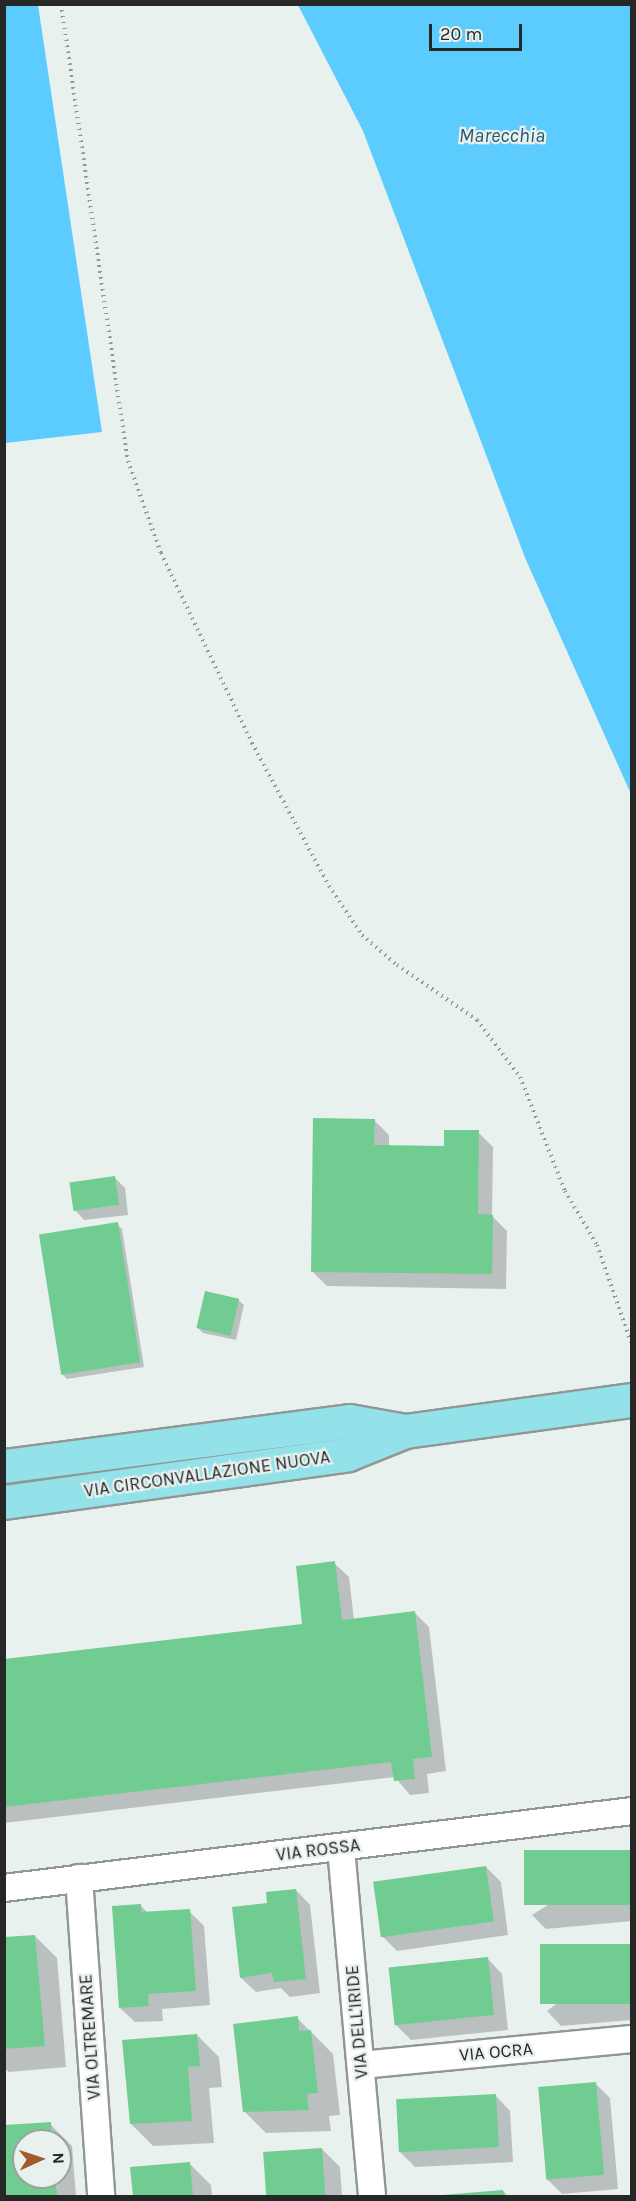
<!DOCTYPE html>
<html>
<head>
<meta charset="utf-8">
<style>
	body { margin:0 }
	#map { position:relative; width:636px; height:2201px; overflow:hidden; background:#e9f1ef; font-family:Karla,sans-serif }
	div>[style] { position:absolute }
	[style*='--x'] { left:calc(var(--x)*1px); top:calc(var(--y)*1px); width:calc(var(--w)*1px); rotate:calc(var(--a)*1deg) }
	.water>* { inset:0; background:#5bccfd }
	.shadow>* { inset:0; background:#0003 }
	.building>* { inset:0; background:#71cc91; transform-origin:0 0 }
	.path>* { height:4px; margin-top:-2px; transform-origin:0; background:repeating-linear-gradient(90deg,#939897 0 1.5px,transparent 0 6px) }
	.roads { filter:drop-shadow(2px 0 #909795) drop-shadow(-2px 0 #909795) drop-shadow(0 2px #909795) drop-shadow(0 -2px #909795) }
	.street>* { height:26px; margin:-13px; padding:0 13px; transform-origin:13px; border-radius:13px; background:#fff }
	.primary>* { height:33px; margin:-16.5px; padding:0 16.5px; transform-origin:16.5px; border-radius:16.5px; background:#94e2e9 }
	span { translate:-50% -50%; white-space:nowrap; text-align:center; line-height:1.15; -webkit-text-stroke:4.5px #e9f1ef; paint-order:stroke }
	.street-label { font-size:18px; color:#252827 }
	.water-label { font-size:20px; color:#29586d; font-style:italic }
	.frame { position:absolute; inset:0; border:6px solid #252827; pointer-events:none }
	.north { position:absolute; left:12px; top:2129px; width:60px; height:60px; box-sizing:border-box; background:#e9f1ef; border:2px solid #9ba19f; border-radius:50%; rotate:87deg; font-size:16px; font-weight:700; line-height:24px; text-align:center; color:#252827 }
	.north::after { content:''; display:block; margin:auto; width:21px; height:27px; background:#a05c2c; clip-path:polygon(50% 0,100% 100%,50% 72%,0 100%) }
	.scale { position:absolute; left:429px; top:24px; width:93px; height:27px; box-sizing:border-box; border:3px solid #252827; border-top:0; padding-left:8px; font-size:18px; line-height:21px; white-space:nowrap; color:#252827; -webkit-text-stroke:4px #e9f1ef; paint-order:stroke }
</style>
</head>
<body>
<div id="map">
	<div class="water">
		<i style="clip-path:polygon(4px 5px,38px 5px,102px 432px,5px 443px)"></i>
		<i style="clip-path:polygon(298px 5px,631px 5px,631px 794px,526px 560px,363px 131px)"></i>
	</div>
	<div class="shadow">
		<i style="clip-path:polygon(374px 1120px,389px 1135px,389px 1147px,445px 1148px,478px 1132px,493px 1147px,492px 1216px,507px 1231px,506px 1289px,327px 1286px,312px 1271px)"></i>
		<i style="clip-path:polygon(115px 1178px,125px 1188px,128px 1215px,84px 1220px,74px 1209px)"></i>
		<i style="clip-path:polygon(117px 1224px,122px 1229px,144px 1367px,67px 1379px,62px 1374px)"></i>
		<i style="clip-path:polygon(238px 1300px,244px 1305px,236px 1340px,203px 1333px,198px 1328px)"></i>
		<i style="clip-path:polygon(334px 1563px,349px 1577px,354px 1620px,414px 1612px,429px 1627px,446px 1771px,427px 1774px,429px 1793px,410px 1795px,395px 1777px,4px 1823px,4px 1660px,303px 1626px)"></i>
		<i style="clip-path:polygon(632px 1851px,632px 1921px,546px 1929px,532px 1915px)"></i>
		<i style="clip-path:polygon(486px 1867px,501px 1882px,508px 1935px,397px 1951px,382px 1936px)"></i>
		<i style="clip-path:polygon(296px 1890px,310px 1905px,320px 1993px,290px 1997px,281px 1988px,256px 1992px,241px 1978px,268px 1904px)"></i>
		<i style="clip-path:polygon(140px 1905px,148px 1913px,189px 1911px,204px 1926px,210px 2005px,162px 2009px,163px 2021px,135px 2022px,120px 2008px)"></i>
		<i style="clip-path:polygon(35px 1936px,57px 1958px,66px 2067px,9px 2072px,4px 2068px,4px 1939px)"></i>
		<i style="clip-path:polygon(632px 1946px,632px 2020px,561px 2026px,547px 2011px)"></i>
		<i style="clip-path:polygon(488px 1959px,502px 1974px,508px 2030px,411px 2040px,396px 2025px)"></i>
		<i style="clip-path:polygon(297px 2018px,333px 2054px,340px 2115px,329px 2116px,331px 2131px,266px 2133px,244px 2111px)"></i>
		<i style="clip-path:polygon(197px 2035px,219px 2057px,222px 2087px,209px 2088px,214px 2143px,153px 2146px,131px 2124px)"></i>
		<i style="clip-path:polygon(595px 2083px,610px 2098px,618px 2189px,562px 2194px,547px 2179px)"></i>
		<i style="clip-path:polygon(496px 2096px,510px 2111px,513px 2162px,415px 2167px,400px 2152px)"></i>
		<i style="clip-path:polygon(evenodd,50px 2124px,72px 2146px,76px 2196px,4px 2196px,4px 2127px,50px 2124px,24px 2141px,60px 2141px,60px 2177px,24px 2177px,24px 2141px)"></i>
		<i style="clip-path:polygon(322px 2149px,340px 2167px,342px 2196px,267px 2196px,265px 2153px)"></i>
		<i style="clip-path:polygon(189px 2163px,211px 2185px,212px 2196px,134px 2196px,132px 2168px)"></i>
		<i style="clip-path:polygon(503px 2191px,508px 2196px,440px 2196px)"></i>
	</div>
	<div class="building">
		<i style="clip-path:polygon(313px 1118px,375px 1119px,374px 1145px,444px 1146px,444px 1130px,479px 1130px,478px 1214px,493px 1215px,492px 1274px,311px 1272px)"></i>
		<i style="left:115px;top:1176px;width:29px;height:46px;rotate:82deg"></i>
		<i style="left:118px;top:1222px;width:142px;height:80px;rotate:81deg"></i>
		<i style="left:205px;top:1291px;width:35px;height:38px;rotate:13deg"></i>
		<i style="clip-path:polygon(335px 1561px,342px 1620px,415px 1611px,432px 1757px,413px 1759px,415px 1779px,394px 1781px,391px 1762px,4px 1807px,4px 1659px,302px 1624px,296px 1566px)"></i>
		<i style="left:632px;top:1850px;width:55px;height:108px;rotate:90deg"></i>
		<i style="left:486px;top:1866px;width:56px;height:114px;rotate:82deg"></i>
		<i style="clip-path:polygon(296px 1889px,306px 1979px,274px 1982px,272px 1973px,240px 1978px,232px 1907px,267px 1903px,266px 1892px)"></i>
		<i style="clip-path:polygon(141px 1904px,141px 1912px,190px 1909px,196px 1991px,148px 1994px,149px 2006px,119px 2008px,112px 1906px)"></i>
		<i style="clip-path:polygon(35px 1935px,45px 2046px,4px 2049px,4px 1937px)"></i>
		<i style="left:632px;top:1944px;width:60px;height:92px;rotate:90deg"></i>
		<i style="left:488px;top:1957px;width:58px;height:100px;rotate:84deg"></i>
		<i style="clip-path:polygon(298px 2016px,299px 2031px,311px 2030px,318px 2093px,307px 2094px,309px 2110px,243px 2112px,233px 2024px)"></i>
		<i style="clip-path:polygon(197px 2034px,200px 2066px,188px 2067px,192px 2121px,130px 2124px,122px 2040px)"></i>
		<i style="left:596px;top:2082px;width:93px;height:58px;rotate:85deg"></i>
		<i style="left:496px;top:2094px;width:53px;height:100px;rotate:87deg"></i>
		<i style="clip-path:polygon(51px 2122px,52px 2141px,24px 2141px,24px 2177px,55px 2177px,57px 2196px,4px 2196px,4px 2125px)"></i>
		<i style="left:322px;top:2148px;width:48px;height:59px;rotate:86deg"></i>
		<i style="clip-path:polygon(190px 2162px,193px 2196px,133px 2196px,130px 2167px)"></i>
		<i style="clip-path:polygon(503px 2190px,504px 2196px,442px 2196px,442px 2195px)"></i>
	</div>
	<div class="path">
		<i style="--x:61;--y:4;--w:462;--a:81.7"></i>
		<i style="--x:128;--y:461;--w:98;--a:70.3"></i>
		<i style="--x:161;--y:553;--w:211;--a:64.4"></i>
		<i style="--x:252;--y:743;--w:162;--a:61.7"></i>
		<i style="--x:329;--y:886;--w:59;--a:56"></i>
		<i style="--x:362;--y:935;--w:46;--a:40.6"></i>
		<i style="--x:397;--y:965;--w:97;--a:34.5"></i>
		<i style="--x:477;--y:1020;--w:71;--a:53"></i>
		<i style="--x:520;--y:1077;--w:123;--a:68.5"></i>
		<i style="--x:565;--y:1191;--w:63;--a:59.3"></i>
		<i style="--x:597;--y:1245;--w:106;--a:70.7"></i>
	</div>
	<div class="roads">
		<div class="street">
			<i style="--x:341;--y:1848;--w:349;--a:84.9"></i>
			<i style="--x:79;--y:1878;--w:319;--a:86"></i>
			<i style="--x:4;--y:1888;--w:633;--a:-6.99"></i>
			<i style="--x:361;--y:2065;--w:272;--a:-5.5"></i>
		</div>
		<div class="primary">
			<i style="--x:4;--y:1466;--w:348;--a:-7.4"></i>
			<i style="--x:349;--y:1421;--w:57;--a:10.1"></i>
			<i style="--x:4;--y:1502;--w:347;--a:-7.9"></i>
			<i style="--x:348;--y:1454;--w:61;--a:-22"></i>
			<i style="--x:405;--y:1431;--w:229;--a:-7.8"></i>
		</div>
	</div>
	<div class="street-label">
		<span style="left:207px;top:1474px;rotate:-8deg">VIA CIRCONVALLAZIONE NUOVA</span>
		<span style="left:318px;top:1850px;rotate:-7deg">VIA ROSSA</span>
		<span style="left:357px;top:2022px;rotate:-95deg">VIA DELL'IRIDE</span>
		<span style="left:90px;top:2037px;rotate:-94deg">VIA OLTREMARE</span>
		<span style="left:496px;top:2052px;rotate:-5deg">VIA OCRA</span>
	</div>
	<div class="water-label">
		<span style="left:502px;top:135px">Marecchia</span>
	</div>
	<div class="frame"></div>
	<div class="north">N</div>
	<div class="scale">20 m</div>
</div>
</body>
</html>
